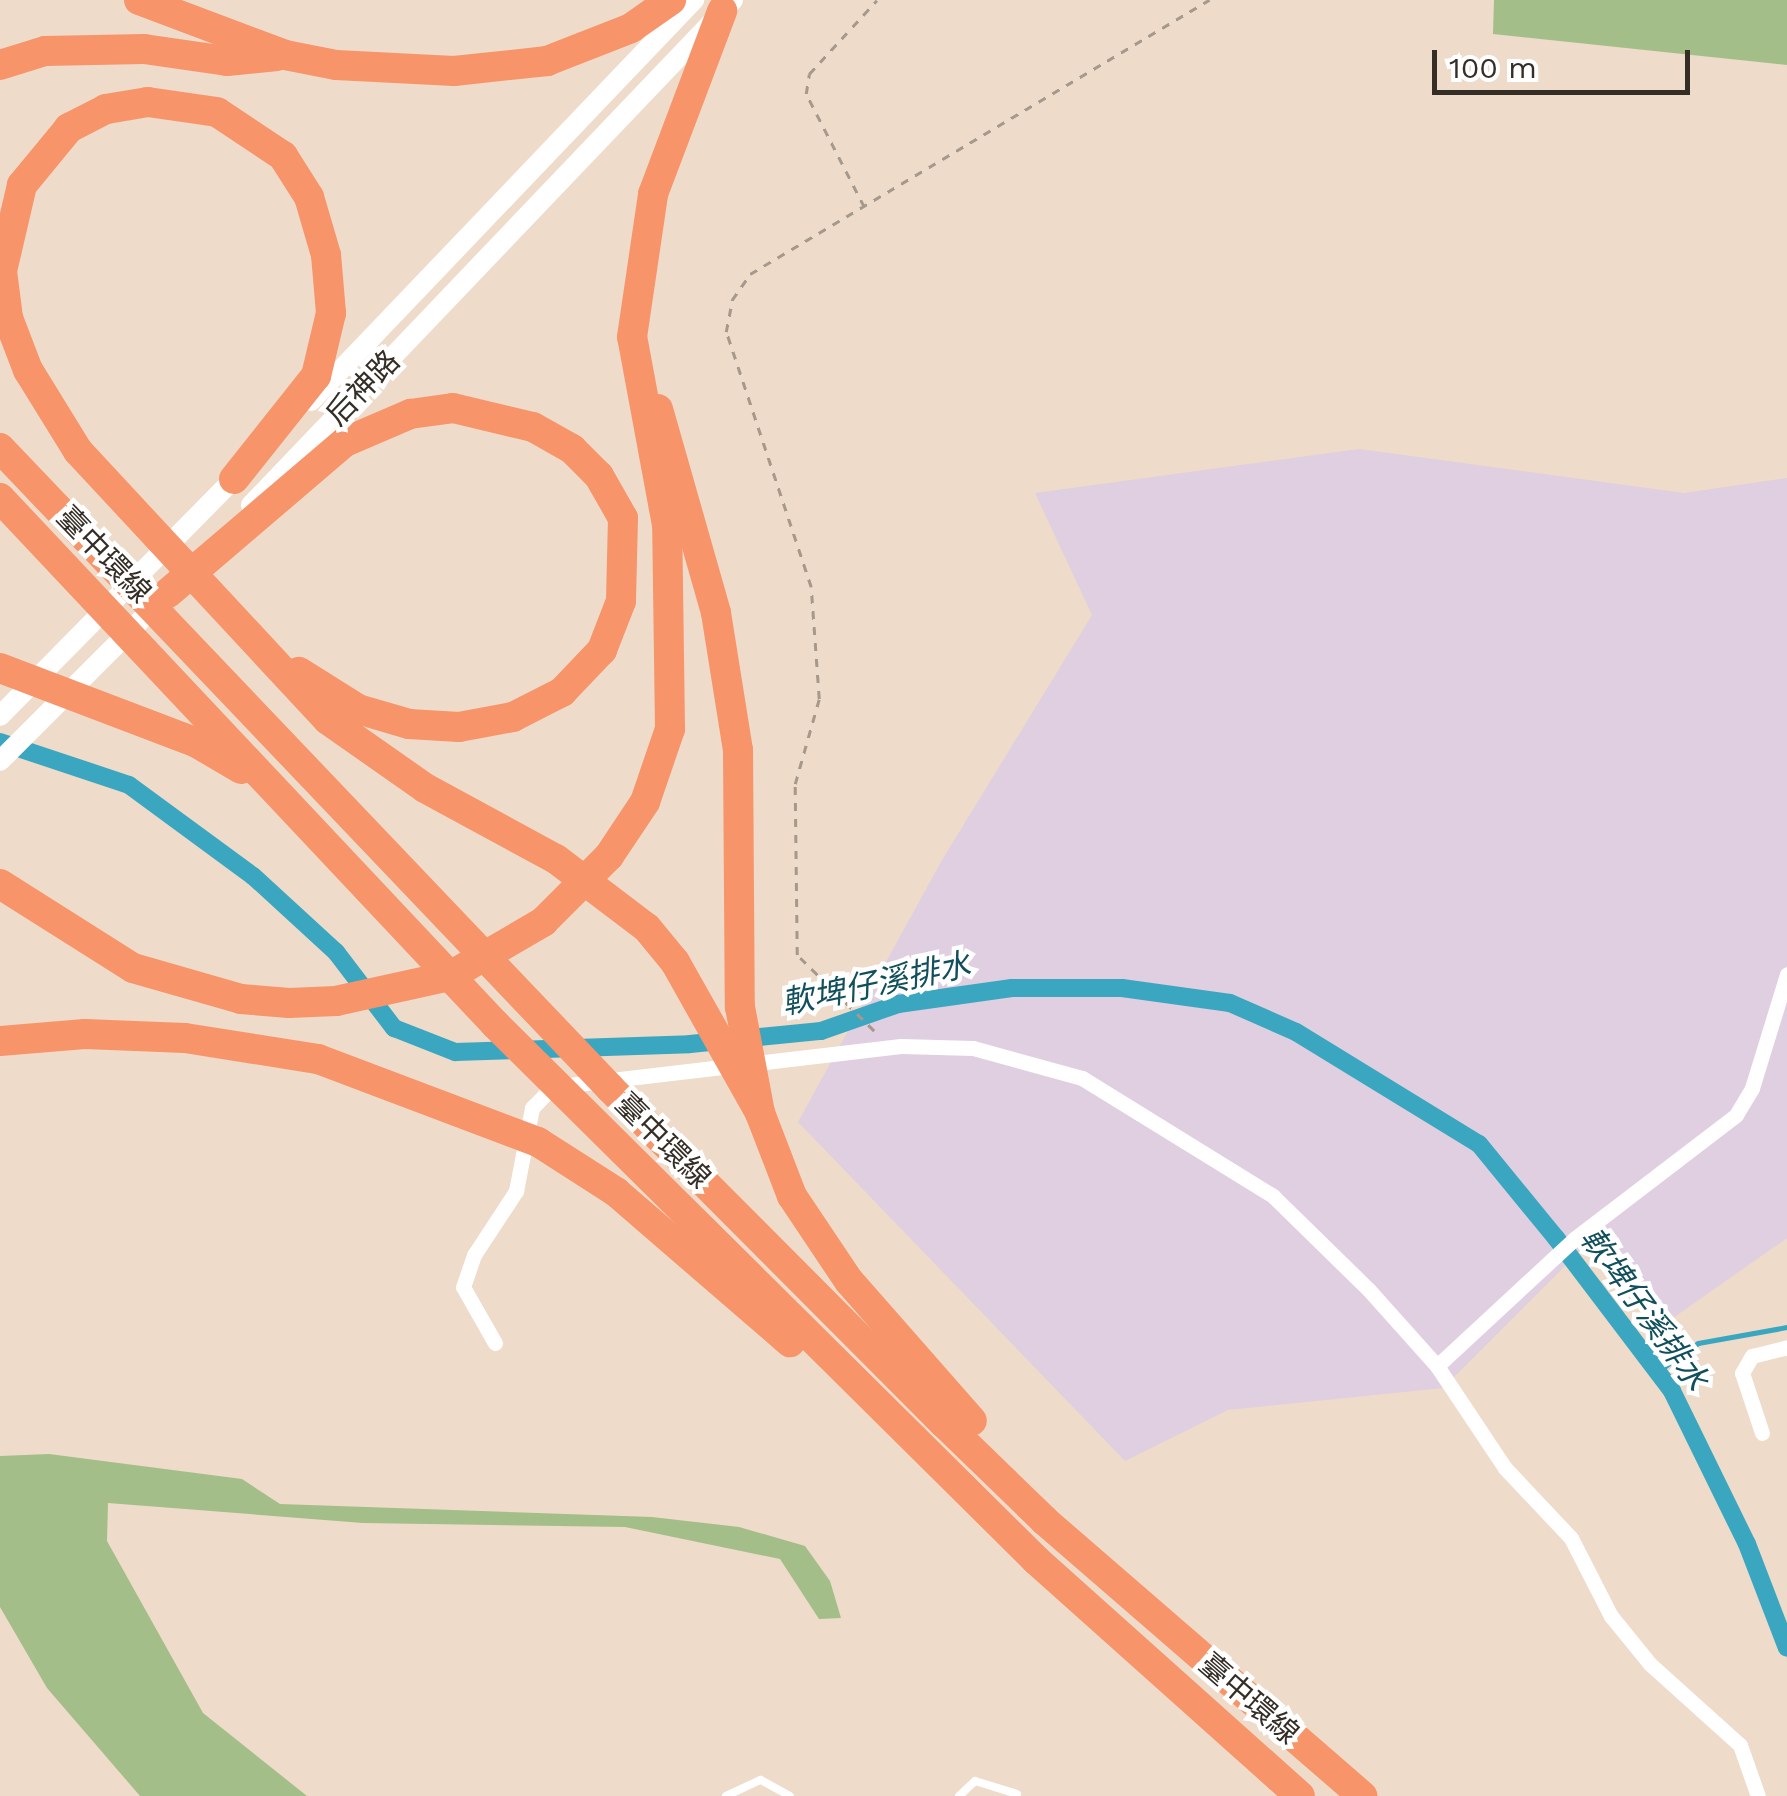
<!DOCTYPE html>
<html>
<head>
<meta charset="utf-8">
<style>
	body { margin:0 }
	#map { position:relative; width:1787px; height:1796px; overflow:hidden; background:#eedbc9; font-family:"Work Sans","Noto Sans TC",sans-serif }
	div>[style] { position:absolute }
	[style*='--x'] { left:calc(var(--x)*1px); top:calc(var(--y)*1px); width:calc(var(--w)*1px); rotate:calc(var(--a)*1deg) }
	.industrial>* { inset:0; background:#dfcfe0 }
	.green>* { inset:0; background:#a3be89 }
	.stream>* { height:5px; margin:-2.5px; padding:0 2.5px; transform-origin:2.5px; border-radius:2.5px; background:#3aa6c0 }
	.canal>* { height:18px; margin:-9px; padding:0 9px; transform-origin:9px; border-radius:9px; background:#3aa6c0 }
	.path>* { height:2.5px; margin-top:-1.25px; transform-origin:0; background:repeating-linear-gradient(90deg,#a6988a 0 8px,transparent 0 16px) }
	.service>* { height:8px; margin:-4px; padding:0 4px; transform-origin:4px; border-radius:4px; background:#fff }
	.minor>* { height:15px; margin:-7.5px; padding:0 7.5px; transform-origin:7.5px; border-radius:7.5px; background:#fff }
	.tertiary>* { height:20px; margin:-10px; padding:0 10px; transform-origin:10px; border-radius:10px; background:#fff }
	.motorway>* { height:30px; margin:-15px; padding:0 15px; transform-origin:15px; border-radius:15px; background:#f7946a }
	span { translate:-50% -50%; white-space:nowrap; text-align:center; line-height:1.15; -webkit-text-stroke:9px #fff; paint-order:stroke }
	.street-label { font-size:30px; color:#352e27 }
	.water-label { font-size:32px; color:#124f5d; font-style:italic }
	.scale { position:absolute; left:1432px; top:50px; width:258px; height:45px; box-sizing:border-box; border:5px solid #352e27; border-top:0; padding-left:12px; font-size:30px; line-height:35px; white-space:nowrap; color:#352e27; -webkit-text-stroke:8px #fff; paint-order:stroke }
</style>
</head>
<body>
<div id="map">
	<div class="industrial">
		<i style="clip-path:polygon(1359px 449px,1684px 493px,1787px 478px,1787px 1238px,1663px 1325px,1584px 1247px,1443px 1388px,1228px 1410px,1125px 1461px,798px 1122px,942px 860px,1092px 615px,1035px 493px)"></i>
	</div>
	<div class="green">
		<i style="clip-path:polygon(1494px 0,1787px 0,1787px 65px,1493px 34px)"></i>
		<i style="clip-path:polygon(49px 1454px,242px 1479px,280px 1504px,652px 1517px,739px 1527px,805px 1546px,830px 1581px,841px 1618px,819px 1619px,780px 1559px,625px 1527px,363px 1523px,108px 1503px,107px 1541px,203px 1713px,307px 1796px,140px 1796px,47px 1688px,0 1607px,0 1456px)"></i>
	</div>
	<div class="stream">
		<i style="--x:1657;--y:1372;--w:50;--a:-35.3"></i>
		<i style="--x:1698;--y:1343;--w:90;--a:-10.2"></i>
	</div>
	<div class="canal">
		<i style="--x:0;--y:742;--w:136;--a:18.4"></i>
		<i style="--x:129;--y:785;--w:154;--a:36.3"></i>
		<i style="--x:253;--y:876;--w:113;--a:42.5"></i>
		<i style="--x:336;--y:952;--w:96;--a:52.7"></i>
		<i style="--x:394;--y:1028;--w:66;--a:21.5"></i>
		<i style="--x:455;--y:1052;--w:235;--a:-1.9"></i>
		<i style="--x:690;--y:1044;--w:132;--a:-5.7"></i>
		<i style="--x:821;--y:1031;--w:82;--a:-19.3"></i>
		<i style="--x:898;--y:1004;--w:115;--a:-8"></i>
		<i style="--x:1012;--y:988;--w:110;--a:0"></i>
		<i style="--x:1122;--y:988;--w:109;--a:7.9"></i>
		<i style="--x:1230;--y:1003;--w:72;--a:23.7"></i>
		<i style="--x:1296;--y:1032;--w:215;--a:31.5"></i>
		<i style="--x:1479;--y:1144;--w:122;--a:50.7"></i>
		<i style="--x:1556;--y:1238;--w:192;--a:52.8"></i>
		<i style="--x:1672;--y:1391;--w:170;--a:63.9"></i>
		<i style="--x:1747;--y:1544;--w:111;--a:69"></i>
	</div>
	<div class="path">
		<i style="--x:864;--y:207;--w:127;--a:-117.2"></i>
		<i style="--x:806;--y:94;--w:20;--a:-81"></i>
		<i style="--x:809;--y:74;--w:100;--a:-47.4"></i>
		<i style="--x:874;--y:1031;--w:108;--a:-135.4"></i>
		<i style="--x:797;--y:955;--w:171;--a:-90.7"></i>
		<i style="--x:795;--y:784;--w:88;--a:-74.2"></i>
		<i style="--x:819;--y:699;--w:112;--a:-94.1"></i>
		<i style="--x:811;--y:587;--w:269;--a:-108.4"></i>
		<i style="--x:726;--y:332;--w:33;--a:-79"></i>
		<i style="--x:732;--y:300;--w:32;--a:-55"></i>
		<i style="--x:750;--y:274;--w:535;--a:-30.84"></i>
	</div>
	<div class="service">
		<i style="--x:726;--y:1796;--w:38;--a:-25"></i>
		<i style="--x:761;--y:1780;--w:33;--a:29"></i>
		<i style="--x:959;--y:1796;--w:22;--a:-43"></i>
		<i style="--x:975;--y:1781;--w:44;--a:17.2"></i>
	</div>
	<div class="minor">
		<i style="--x:495;--y:1343;--w:64;--a:-119.7"></i>
		<i style="--x:463;--y:1287;--w:34;--a:-71"></i>
		<i style="--x:474;--y:1255;--w:77;--a:-56.7"></i>
		<i style="--x:516;--y:1191;--w:85;--a:-79.1"></i>
		<i style="--x:532;--y:1108;--w:29;--a:-46"></i>
		<i style="--x:552;--y:1087;--w:351;--a:-6.7"></i>
		<i style="--x:901;--y:1046;--w:72;--a:1.6"></i>
		<i style="--x:973;--y:1048;--w:113;--a:15.4"></i>
		<i style="--x:1082;--y:1078;--w:225;--a:31.7"></i>
		<i style="--x:1273;--y:1196;--w:134;--a:44.4"></i>
		<i style="--x:1369;--y:1290;--w:102;--a:48.2"></i>
		<i style="--x:1437;--y:1366;--w:123;--a:56.3"></i>
		<i style="--x:1505;--y:1468;--w:96;--a:46.7"></i>
		<i style="--x:1571;--y:1538;--w:88;--a:62.9"></i>
		<i style="--x:1611;--y:1616;--w:62;--a:50.9"></i>
		<i style="--x:1650;--y:1664;--w:121;--a:42"></i>
		<i style="--x:1740;--y:1745;--w:54;--a:70.6"></i>
		<i style="--x:1437;--y:1366;--w:187;--a:-42.8"></i>
		<i style="--x:1574;--y:1239;--w:204;--a:-37.4"></i>
		<i style="--x:1736;--y:1115;--w:31;--a:-59"></i>
		<i style="--x:1752;--y:1088;--w:119;--a:-72.9"></i>
		<i style="--x:1762;--y:1433;--w:63;--a:-108.4"></i>
		<i style="--x:1742;--y:1373;--w:20;--a:-60"></i>
		<i style="--x:1752;--y:1356;--w:36;--a:-14"></i>
	</div>
	<div class="tertiary">
		<i style="--x:311;--y:401;--w:555;--a:-46.32"></i>
		<i style="--x:251;--y:505;--w:698;--a:-46.33"></i>
		<i style="--x:0;--y:716;--w:343;--a:-45.4"></i>
		<i style="--x:0;--y:761;--w:225;--a:-45"></i>
	</div>
	<div class="motorway">
		<i style="--x:139;--y:0;--w:156;--a:20.6"></i>
		<i style="--x:285;--y:55;--w:52;--a:11.1"></i>
		<i style="--x:336;--y:65;--w:118;--a:2.9"></i>
		<i style="--x:454;--y:71;--w:94;--a:-6.1"></i>
		<i style="--x:547;--y:61;--w:90;--a:-21.4"></i>
		<i style="--x:631;--y:28;--w:49;--a:-35"></i>
		<i style="--x:0;--y:65;--w:47;--a:-17.3"></i>
		<i style="--x:45;--y:51;--w:99;--a:-1.2"></i>
		<i style="--x:144;--y:49;--w:84;--a:8.2"></i>
		<i style="--x:227;--y:61;--w:50;--a:-5.7"></i>
		<i style="--x:658;--y:409;--w:212;--a:74.1"></i>
		<i style="--x:716;--y:613;--w:139;--a:80.9"></i>
		<i style="--x:738;--y:750;--w:257;--a:89.6"></i>
		<i style="--x:740;--y:1007;--w:108;--a:79.3"></i>
		<i style="--x:760;--y:1113;--w:89;--a:68.9"></i>
		<i style="--x:792;--y:1196;--w:102;--a:56.2"></i>
		<i style="--x:849;--y:1281;--w:186;--a:48.7"></i>
		<i style="--x:0;--y:448;--w:884;--a:46.37"></i>
		<i style="--x:610;--y:1088;--w:473;--a:45.1"></i>
		<i style="--x:944;--y:1423;--w:141;--a:44.1"></i>
		<i style="--x:1045;--y:1521;--w:420;--a:40.9"></i>
		<i style="--x:234;--y:479;--w:132;--a:-51.5"></i>
		<i style="--x:316;--y:376;--w:65;--a:-76.6"></i>
		<i style="--x:331;--y:313;--w:58;--a:-94.9"></i>
		<i style="--x:326;--y:255;--w:60;--a:-106.3"></i>
		<i style="--x:309;--y:197;--w:49;--a:-122.4"></i>
		<i style="--x:283;--y:156;--w:79;--a:-146.3"></i>
		<i style="--x:217;--y:112;--w:70;--a:-171.8"></i>
		<i style="--x:148;--y:102;--w:43;--a:170.5"></i>
		<i style="--x:106;--y:109;--w:42;--a:152.8"></i>
		<i style="--x:69;--y:128;--w:74;--a:129.5"></i>
		<i style="--x:22;--y:185;--w:88;--a:103.1"></i>
		<i style="--x:2;--y:271;--w:47;--a:82.7"></i>
		<i style="--x:8;--y:318;--w:56;--a:69"></i>
		<i style="--x:28;--y:370;--w:95;--a:58.3"></i>
		<i style="--x:78;--y:451;--w:367;--a:47.1"></i>
		<i style="--x:328;--y:720;--w:118;--a:35"></i>
		<i style="--x:425;--y:788;--w:149;--a:28.5"></i>
		<i style="--x:556;--y:859;--w:114;--a:37.2"></i>
		<i style="--x:647;--y:928;--w:44;--a:50.5"></i>
		<i style="--x:675;--y:962;--w:173;--a:60.6"></i>
		<i style="--x:0;--y:498;--w:722;--a:46.74"></i>
		<i style="--x:495;--y:1024;--w:762;--a:44.73"></i>
		<i style="--x:1036;--y:1560;--w:354;--a:41.8"></i>
		<i style="--x:168;--y:593;--w:233;--a:-40.5"></i>
		<i style="--x:345;--y:442;--w:71;--a:-23.3"></i>
		<i style="--x:410;--y:414;--w:43;--a:-7.9"></i>
		<i style="--x:453;--y:408;--w:82;--a:13.4"></i>
		<i style="--x:533;--y:427;--w:45;--a:29.4"></i>
		<i style="--x:572;--y:449;--w:38;--a:45"></i>
		<i style="--x:599;--y:476;--w:48;--a:60.3"></i>
		<i style="--x:623;--y:518;--w:83;--a:91.4"></i>
		<i style="--x:621;--y:601;--w:53;--a:111.2"></i>
		<i style="--x:602;--y:650;--w:58;--a:133.6"></i>
		<i style="--x:562;--y:692;--w:55;--a:153"></i>
		<i style="--x:513;--y:717;--w:55;--a:169.5"></i>
		<i style="--x:459;--y:727;--w:50;--a:-176.6"></i>
		<i style="--x:409;--y:724;--w:53;--a:-163.6"></i>
		<i style="--x:358;--y:709;--w:70;--a:-147.9"></i>
		<i style="--x:0;--y:668;--w:211;--a:20.8"></i>
		<i style="--x:197;--y:743;--w:51;--a:30.6"></i>
		<i style="--x:0;--y:884;--w:157;--a:32.3"></i>
		<i style="--x:133;--y:968;--w:112;--a:16"></i>
		<i style="--x:241;--y:999;--w:48;--a:4.8"></i>
		<i style="--x:289;--y:1003;--w:47;--a:-2.4"></i>
		<i style="--x:336;--y:1001;--w:117;--a:-12.4"></i>
		<i style="--x:450;--y:976;--w:108;--a:-30.1"></i>
		<i style="--x:543;--y:922;--w:93;--a:-45"></i>
		<i style="--x:609;--y:856;--w:65;--a:-56.3"></i>
		<i style="--x:645;--y:802;--w:77;--a:-71.1"></i>
		<i style="--x:670;--y:729;--w:204;--a:-90.8"></i>
		<i style="--x:667;--y:525;--w:191;--a:-100.5"></i>
		<i style="--x:632;--y:337;--w:145;--a:-81.6"></i>
		<i style="--x:653;--y:194;--w:196;--a:-69.3"></i>
		<i style="--x:0;--y:1041;--w:85;--a:-4.7"></i>
		<i style="--x:85;--y:1034;--w:100;--a:2.3"></i>
		<i style="--x:185;--y:1038;--w:135;--a:9"></i>
		<i style="--x:318;--y:1059;--w:235;--a:20.7"></i>
		<i style="--x:538;--y:1142;--w:93;--a:32.7"></i>
		<i style="--x:616;--y:1192;--w:230;--a:40.8"></i>
	</div>
	<div class="street-label">
		<span style="left:363px;top:388px;rotate:-46deg">后神路</span>
		<span style="left:104px;top:555px;rotate:46deg">臺中環線</span>
		<span style="left:663px;top:1141px;rotate:45deg">臺中環線</span>
		<span style="left:1249px;top:1699px;rotate:41deg">臺中環線</span>
	</div>
	<div class="water-label">
		<span style="left:876px;top:984px;rotate:-12deg">軟埤仔溪排水</span>
		<span style="left:1644px;top:1309px;rotate:54deg">軟埤仔溪排水</span>
	</div>
	<div class="scale">100 m</div>
</div>
</body>
</html>
